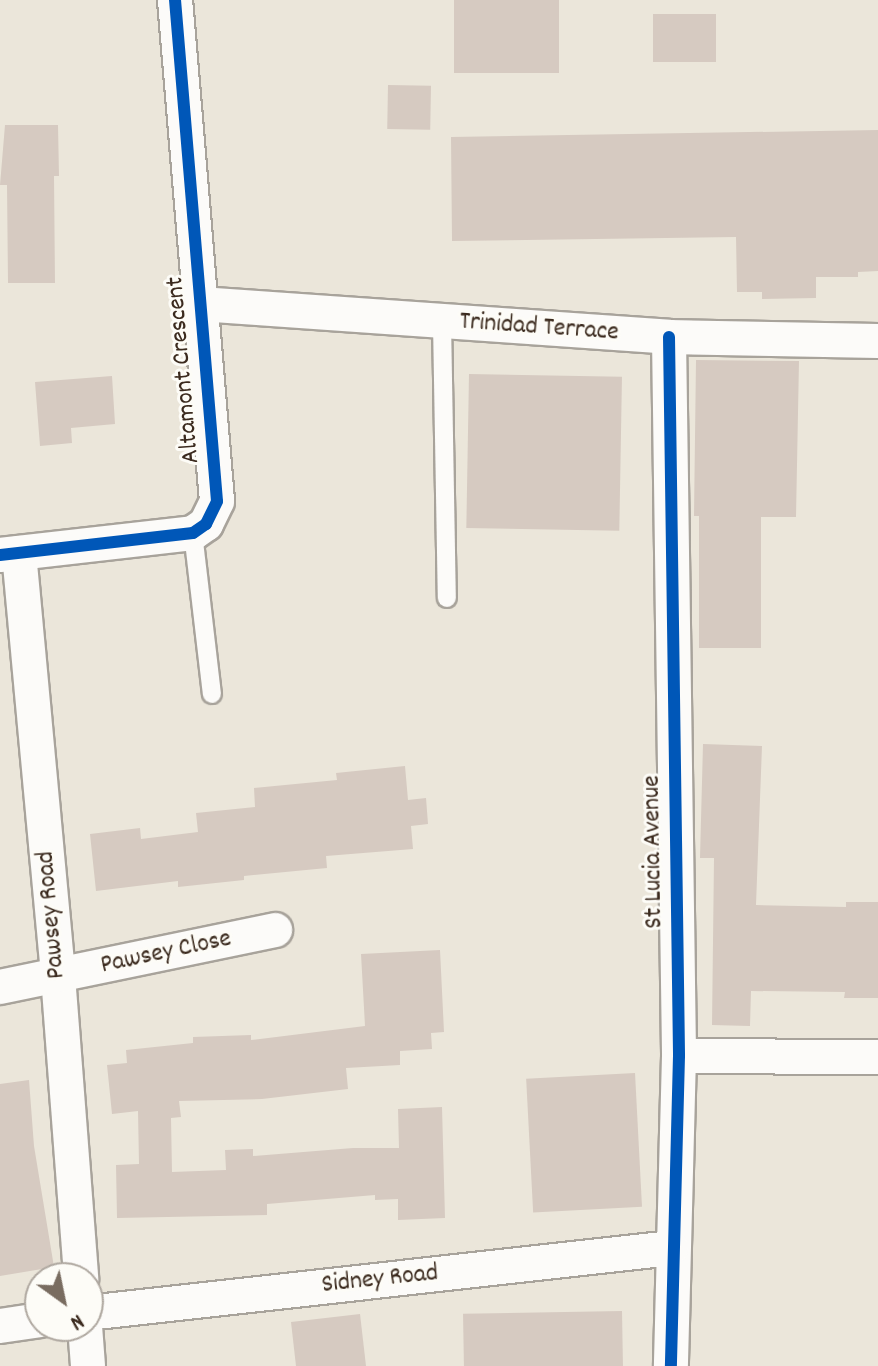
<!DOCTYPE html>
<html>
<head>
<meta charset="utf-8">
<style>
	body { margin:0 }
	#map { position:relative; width:878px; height:1366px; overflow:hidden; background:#ebe6da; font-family:Dekko,sans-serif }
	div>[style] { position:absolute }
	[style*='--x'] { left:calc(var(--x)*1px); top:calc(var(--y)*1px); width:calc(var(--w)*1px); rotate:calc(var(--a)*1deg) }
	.building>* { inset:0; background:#d6cac1; transform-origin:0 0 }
	.roads { filter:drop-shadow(2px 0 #a8a39b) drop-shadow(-2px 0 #a8a39b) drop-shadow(0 2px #a8a39b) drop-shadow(0 -2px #a8a39b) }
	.lane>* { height:18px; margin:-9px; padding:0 9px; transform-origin:9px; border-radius:9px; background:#fcfbf9 }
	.street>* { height:34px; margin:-17px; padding:0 17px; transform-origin:17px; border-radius:17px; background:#fcfbf9 }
	.cycleway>* { height:12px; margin:-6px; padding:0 6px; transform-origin:6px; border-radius:6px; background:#0057b8 }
	span { translate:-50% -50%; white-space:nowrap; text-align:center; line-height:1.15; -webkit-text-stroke:6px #fdfcf7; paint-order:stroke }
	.street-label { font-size:26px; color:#3b2a1e }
	.north { position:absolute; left:24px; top:1262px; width:80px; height:80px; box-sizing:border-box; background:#fdfcf7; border:2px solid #afa8a0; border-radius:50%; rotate:147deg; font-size:22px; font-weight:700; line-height:32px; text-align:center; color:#3b2a1e }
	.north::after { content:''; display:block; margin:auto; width:28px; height:36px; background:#796c60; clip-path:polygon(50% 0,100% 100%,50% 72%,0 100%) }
</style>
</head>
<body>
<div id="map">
	<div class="building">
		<i style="left:454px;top:0;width:105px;height:73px"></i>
		<i style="left:716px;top:14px;width:48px;height:63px;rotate:90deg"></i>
		<i style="left:388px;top:85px;width:43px;height:44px;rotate:1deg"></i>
		<i style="clip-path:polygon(5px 125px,58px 125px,59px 176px,54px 176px,55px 283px,8px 283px,7px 185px,0 185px)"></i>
		<i style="clip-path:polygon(878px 130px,878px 271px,858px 272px,858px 277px,816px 277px,816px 298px,762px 299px,762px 292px,737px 292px,736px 237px,452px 241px,451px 137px)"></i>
		<i style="clip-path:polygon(696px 360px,799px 361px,796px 517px,761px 517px,761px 648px,699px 648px,699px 516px,694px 516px)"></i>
		<i style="left:469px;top:374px;width:153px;height:154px;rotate:1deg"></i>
		<i style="clip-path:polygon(112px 376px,115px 424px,71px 428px,72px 443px,40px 446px,35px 382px)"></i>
		<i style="clip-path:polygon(703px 744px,762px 746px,756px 905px,846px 907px,846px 902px,878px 902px,878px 998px,844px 998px,845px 992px,751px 991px,750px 1026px,712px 1025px,714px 858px,700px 858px)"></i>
		<i style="clip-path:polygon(405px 766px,408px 800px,426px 798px,428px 824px,411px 826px,413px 849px,326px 856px,327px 868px,244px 876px,244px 880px,178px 887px,178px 881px,96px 891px,90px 834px,140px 828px,141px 839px,198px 832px,196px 813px,255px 807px,254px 788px,337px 780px,336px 773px)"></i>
		<i style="clip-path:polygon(440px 950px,444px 1032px,431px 1033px,432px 1049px,400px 1051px,400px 1065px,346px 1068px,348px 1089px,262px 1099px,179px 1101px,181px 1117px,171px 1118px,172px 1172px,226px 1170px,225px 1150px,253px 1149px,253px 1156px,353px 1148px,399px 1148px,398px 1109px,442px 1107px,445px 1218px,398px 1220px,398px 1199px,375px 1200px,375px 1195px,267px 1204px,267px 1215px,117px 1218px,116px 1165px,139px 1164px,138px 1111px,112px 1114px,107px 1065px,127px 1063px,126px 1050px,193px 1043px,193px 1037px,251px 1035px,251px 1040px,365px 1026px,361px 954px)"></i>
		<i style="left:635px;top:1073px;width:134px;height:109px;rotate:87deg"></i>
		<i style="clip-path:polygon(29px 1080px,34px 1146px,54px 1267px,0 1276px,0 1084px)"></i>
		<i style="left:622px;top:1311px;width:55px;height:159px;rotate:89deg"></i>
		<i style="clip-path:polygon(360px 1314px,366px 1366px,296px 1366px,291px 1322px)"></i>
	</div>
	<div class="roads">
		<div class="lane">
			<i style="--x:442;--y:322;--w:276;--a:89"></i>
			<i style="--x:193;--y:533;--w:162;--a:83.3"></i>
		</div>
		<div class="street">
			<i style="--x:200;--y:304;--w:470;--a:4"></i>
			<i style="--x:669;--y:337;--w:209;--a:1.1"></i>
			<i style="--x:669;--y:337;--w:719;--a:89.2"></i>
			<i style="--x:679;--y:1056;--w:310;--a:91.5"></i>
			<i style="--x:19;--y:553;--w:425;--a:84.7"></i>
			<i style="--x:58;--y:976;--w:303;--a:85.6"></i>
			<i style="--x:0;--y:555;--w:194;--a:-6.5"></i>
			<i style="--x:193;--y:533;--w:16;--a:-35"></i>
			<i style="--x:206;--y:524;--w:25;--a:-64"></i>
			<i style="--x:217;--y:501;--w:503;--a:-94.79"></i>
			<i style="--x:0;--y:987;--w:281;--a:-11.7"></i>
			<i style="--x:679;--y:1056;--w:199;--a:0.3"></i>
			<i style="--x:88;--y:1313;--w:587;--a:-6.36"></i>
			<i style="--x:0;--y:1326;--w:40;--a:-8.5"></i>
			<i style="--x:85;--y:1326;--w:40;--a:85.7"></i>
		</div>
	</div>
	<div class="cycleway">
		<i style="--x:669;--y:337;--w:719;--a:89.2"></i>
		<i style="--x:679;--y:1056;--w:310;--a:91.5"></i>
		<i style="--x:0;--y:555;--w:194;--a:-6.5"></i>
		<i style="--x:193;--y:533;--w:16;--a:-35"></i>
		<i style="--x:206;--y:524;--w:25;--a:-64"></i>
		<i style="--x:217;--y:501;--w:503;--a:-94.79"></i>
	</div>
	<div class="street-label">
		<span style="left:539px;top:328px;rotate:4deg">Trinidad Terrace</span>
		<span style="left:184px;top:370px;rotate:-95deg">Altamont Crescent</span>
		<span style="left:654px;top:852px;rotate:-91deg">St Lucia Avenue</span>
		<span style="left:52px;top:915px;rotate:-95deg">Pawsey Road</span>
		<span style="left:166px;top:953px;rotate:-12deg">Pawsey Close</span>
		<span style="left:380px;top:1280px;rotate:-6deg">Sidney Road</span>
	</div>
	<div class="north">N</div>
</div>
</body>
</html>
